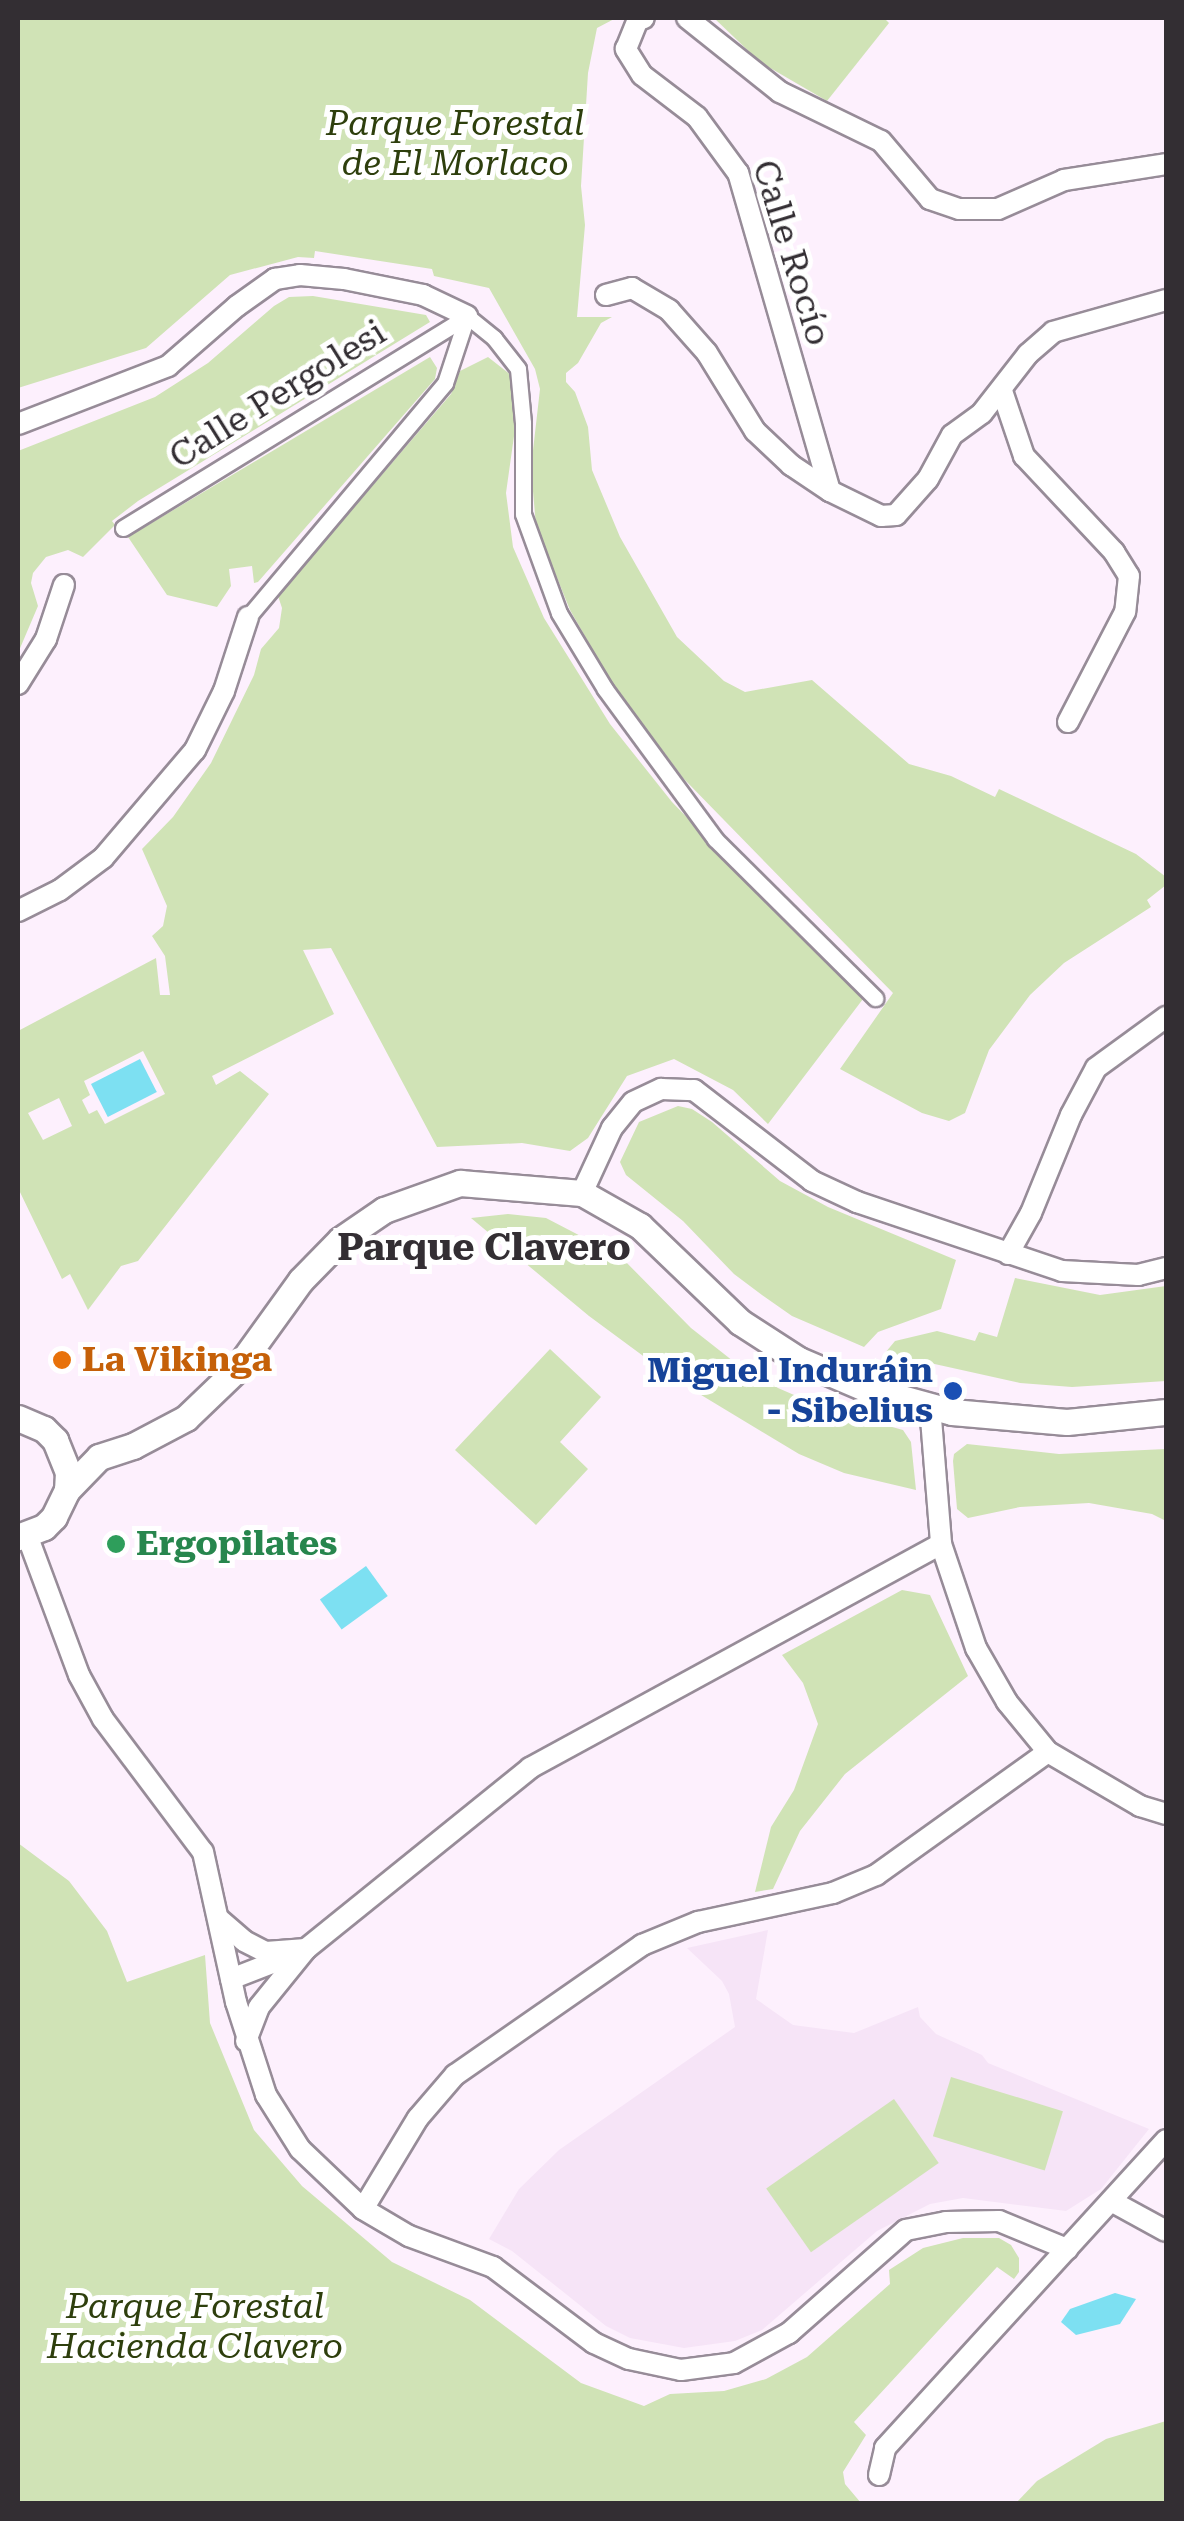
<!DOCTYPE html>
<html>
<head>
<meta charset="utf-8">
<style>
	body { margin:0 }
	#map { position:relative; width:1184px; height:2521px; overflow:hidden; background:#fdf0fd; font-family:"Roboto Serif",serif }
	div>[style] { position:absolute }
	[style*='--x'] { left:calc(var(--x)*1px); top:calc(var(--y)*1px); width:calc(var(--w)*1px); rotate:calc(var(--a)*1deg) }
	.built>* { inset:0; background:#f6e4f7 }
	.green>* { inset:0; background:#d0e3b6; transform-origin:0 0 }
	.water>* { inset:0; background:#7de0f2; transform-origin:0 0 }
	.roads { filter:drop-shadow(2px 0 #978c98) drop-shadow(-2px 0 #978c98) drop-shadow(0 2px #978c98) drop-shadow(0 -2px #978c98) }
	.pedestrian>* { height:15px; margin:-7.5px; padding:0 7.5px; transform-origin:7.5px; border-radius:7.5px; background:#fff }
	.minor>* { height:20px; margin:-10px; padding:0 10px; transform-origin:10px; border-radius:10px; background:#fff }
	.tertiary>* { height:25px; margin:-12.5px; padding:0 12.5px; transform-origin:12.5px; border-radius:12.5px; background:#fff }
	.dots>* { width:28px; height:28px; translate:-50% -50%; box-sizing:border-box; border:5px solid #fff; border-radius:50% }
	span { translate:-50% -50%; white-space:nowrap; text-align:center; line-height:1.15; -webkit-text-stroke:10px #fff; paint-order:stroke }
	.park-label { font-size:35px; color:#2e3f0d; font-style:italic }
	.street-label { font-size:35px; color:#332e33 }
	.food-label { font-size:35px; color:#c56008; font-weight:700 }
	.left { translate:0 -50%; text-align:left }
	.transit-label { font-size:35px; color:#164399; font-weight:700 }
	.right { translate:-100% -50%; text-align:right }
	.leisure-label { font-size:35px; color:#27864d; font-weight:700 }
	.neighbourhood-label { font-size:38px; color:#332e33; font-weight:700 }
	.frame { position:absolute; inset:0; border:20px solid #332e33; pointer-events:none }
</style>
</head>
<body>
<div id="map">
	<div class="built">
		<i style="clip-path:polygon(768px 1930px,756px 1999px,793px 2025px,854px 2033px,918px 2007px,920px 2017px,936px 2034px,982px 2055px,988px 2063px,1149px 2129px,1101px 2189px,1066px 2211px,963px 2198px,930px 2204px,877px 2231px,762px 2330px,735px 2341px,684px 2348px,630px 2338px,606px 2326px,512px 2251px,489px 2239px,519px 2189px,559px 2150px,735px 2027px,729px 1994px,722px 1981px,687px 1948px)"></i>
	</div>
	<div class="green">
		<i style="clip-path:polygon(18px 18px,616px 18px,597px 28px,588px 73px,581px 186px,585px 225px,577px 317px,612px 317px,601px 323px,578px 363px,566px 373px,566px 382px,575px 392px,588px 427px,592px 470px,620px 537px,677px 637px,724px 681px,745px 692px,812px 680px,909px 764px,951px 776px,995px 797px,999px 789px,1136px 854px,1166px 877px,1166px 885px,1147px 900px,1151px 907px,1064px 963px,1030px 995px,989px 1050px,965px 1113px,949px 1121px,922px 1113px,840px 1069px,893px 993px,683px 778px,611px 682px,570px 610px,536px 526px,531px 468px,540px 389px,535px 369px,489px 288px,434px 276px,432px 269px,315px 251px,314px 258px,298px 257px,230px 275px,146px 348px,18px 388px)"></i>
		<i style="clip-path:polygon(714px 18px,884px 18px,889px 23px,827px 101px,760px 62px)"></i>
		<i style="clip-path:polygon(313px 296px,426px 315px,430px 322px,138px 501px,112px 521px,115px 525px,83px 557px,68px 550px,46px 557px,33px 573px,31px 583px,38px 606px,18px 653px,18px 451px,155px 397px,208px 363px,274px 306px,289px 297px)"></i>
		<i style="clip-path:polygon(430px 357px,437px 368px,435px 379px,258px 582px,254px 583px,252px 566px,229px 569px,231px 586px,217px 607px,167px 595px,128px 537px)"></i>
		<i style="clip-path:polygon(evenodd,488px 357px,511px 375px,515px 429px,506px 493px,513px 547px,544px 618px,610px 724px,672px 802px,863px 999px,768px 1124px,733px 1090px,674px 1059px,627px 1076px,588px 1138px,570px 1151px,522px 1143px,437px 1147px,331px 948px,303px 950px,334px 1014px,212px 1076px,216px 1085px,240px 1071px,269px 1094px,138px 1261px,121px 1266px,88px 1310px,70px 1274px,62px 1279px,18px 1188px,18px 1031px,156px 958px,160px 995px,170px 995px,165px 956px,152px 936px,163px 926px,167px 906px,142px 849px,173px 817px,211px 763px,254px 675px,261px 649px,279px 628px,282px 608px,278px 596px,451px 394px,460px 371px,488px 357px,143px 1051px,165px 1094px,105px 1124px,97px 1110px,89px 1114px,82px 1100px,90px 1095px,84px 1081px,143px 1051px,488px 357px,59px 1098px,72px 1126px,43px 1140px,28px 1113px,59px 1098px)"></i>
		<i style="clip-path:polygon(678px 1106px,692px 1109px,712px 1122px,780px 1181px,828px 1207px,956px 1260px,941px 1309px,878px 1332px,864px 1347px,792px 1316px,762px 1295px,734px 1274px,683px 1221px,626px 1175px,620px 1162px,639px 1122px)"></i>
		<i style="clip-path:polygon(508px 1214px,546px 1218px,621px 1257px,691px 1328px,733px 1361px,778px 1388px,824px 1408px,903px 1430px,911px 1442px,916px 1490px,844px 1473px,799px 1454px,673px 1378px,589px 1316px,471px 1218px)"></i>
		<i style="clip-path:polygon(1015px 1278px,1100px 1295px,1166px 1286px,1166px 1381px,1072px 1387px,1020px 1383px,885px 1353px,895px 1341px,937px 1331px,975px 1341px,979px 1332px,997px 1337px)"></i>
		<i style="clip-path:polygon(550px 1349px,601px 1397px,560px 1442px,588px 1469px,536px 1525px,455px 1450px)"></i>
		<i style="clip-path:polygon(967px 1444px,1059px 1454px,1166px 1449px,1166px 1521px,1152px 1514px,1089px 1503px,1020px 1507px,968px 1518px,957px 1509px,953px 1461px,954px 1454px)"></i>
		<i style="clip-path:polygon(902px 1590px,930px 1595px,968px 1676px,845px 1774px,800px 1831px,773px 1889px,755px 1892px,771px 1827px,794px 1790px,818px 1724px,803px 1683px,782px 1655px)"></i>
		<i style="clip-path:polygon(18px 1843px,69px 1881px,107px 1931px,127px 1982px,205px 1955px,210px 2023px,254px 2130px,302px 2186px,392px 2262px,470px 2300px,581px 2383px,644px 2406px,670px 2394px,724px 2391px,766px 2379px,807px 2357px,890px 2284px,889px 2270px,923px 2248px,963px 2238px,999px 2238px,1011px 2245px,1019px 2258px,1019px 2272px,1014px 2279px,997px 2267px,854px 2422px,866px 2435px,843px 2472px,845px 2484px,861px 2503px,18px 2503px)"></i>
		<i style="left:951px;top:2077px;width:117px;height:62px;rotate:17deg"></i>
		<i style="left:894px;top:2099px;width:78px;height:156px;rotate:55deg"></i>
		<i style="clip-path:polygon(1166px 2421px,1166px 2503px,1016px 2503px,1037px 2481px,1106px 2439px)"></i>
	</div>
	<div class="water">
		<i style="left:140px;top:1059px;width:37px;height:55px;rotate:63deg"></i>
		<i style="left:366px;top:1566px;width:37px;height:57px;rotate:54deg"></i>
		<i style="clip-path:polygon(1115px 2293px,1136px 2299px,1120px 2324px,1076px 2335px,1061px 2322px,1070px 2309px)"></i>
	</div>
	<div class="roads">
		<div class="pedestrian">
			<i style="--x:467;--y:316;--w:35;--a:39"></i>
			<i style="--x:494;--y:338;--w:39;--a:52"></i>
			<i style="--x:518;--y:369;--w:54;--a:84.7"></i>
			<i style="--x:523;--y:423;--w:91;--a:90"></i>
			<i style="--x:523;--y:514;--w:105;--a:70"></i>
			<i style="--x:559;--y:613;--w:89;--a:58.8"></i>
			<i style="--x:605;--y:689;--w:186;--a:53.7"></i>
			<i style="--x:715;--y:839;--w:226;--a:44.8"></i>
			<i style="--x:123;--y:528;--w:404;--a:-31.6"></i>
			<i style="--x:248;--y:617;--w:306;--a:-49.9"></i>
			<i style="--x:445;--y:383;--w:71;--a:-71.8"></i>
		</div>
		<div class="minor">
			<i style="--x:687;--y:18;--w:119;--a:38.5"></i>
			<i style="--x:780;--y:92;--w:112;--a:25.9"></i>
			<i style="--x:881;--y:141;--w:76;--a:49.8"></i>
			<i style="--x:930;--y:199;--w:31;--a:19"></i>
			<i style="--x:959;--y:209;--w:39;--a:0"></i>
			<i style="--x:998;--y:209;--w:72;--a:-23.7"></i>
			<i style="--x:1064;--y:180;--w:103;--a:-8.9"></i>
			<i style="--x:606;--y:295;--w:27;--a:-15"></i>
			<i style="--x:632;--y:288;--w:43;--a:30.7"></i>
			<i style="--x:669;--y:310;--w:57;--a:48.5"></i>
			<i style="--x:707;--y:353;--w:92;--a:58.4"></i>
			<i style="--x:755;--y:431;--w:50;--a:43.4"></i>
			<i style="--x:791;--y:465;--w:47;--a:33.7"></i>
			<i style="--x:830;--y:491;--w:331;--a:-106.1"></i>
			<i style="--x:738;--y:173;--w:69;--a:-126.2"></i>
			<i style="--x:697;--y:117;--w:69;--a:-142.6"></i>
			<i style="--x:642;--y:75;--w:31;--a:-122"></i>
			<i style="--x:626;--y:49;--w:31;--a:-68"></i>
			<i style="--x:638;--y:20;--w:6;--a:-18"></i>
			<i style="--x:1002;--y:391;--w:69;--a:71.3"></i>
			<i style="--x:1024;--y:456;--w:132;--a:46.8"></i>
			<i style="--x:1114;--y:552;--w:28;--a:58"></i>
			<i style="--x:1129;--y:576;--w:36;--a:96"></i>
			<i style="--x:1125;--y:612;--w:124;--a:117.4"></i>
			<i style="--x:18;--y:424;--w:161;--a:-21.1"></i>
			<i style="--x:168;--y:366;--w:91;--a:-41"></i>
			<i style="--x:237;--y:306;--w:47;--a:-35.4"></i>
			<i style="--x:275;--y:279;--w:25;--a:-9"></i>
			<i style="--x:300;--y:275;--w:44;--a:5.2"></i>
			<i style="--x:344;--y:279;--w:81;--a:11.4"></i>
			<i style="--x:423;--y:295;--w:49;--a:25.5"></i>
			<i style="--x:830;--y:491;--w:57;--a:26.1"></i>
			<i style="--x:881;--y:516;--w:15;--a:-4"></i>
			<i style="--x:896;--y:515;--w:48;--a:-48.4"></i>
			<i style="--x:928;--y:479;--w:50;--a:-61.4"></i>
			<i style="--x:952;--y:435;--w:37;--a:-36"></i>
			<i style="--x:982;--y:413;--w:75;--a:-52.1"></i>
			<i style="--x:1028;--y:354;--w:33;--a:-41"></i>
			<i style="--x:1053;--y:332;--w:117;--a:-15.8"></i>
			<i style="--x:18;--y:684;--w:53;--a:-58.1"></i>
			<i style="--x:46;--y:639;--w:57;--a:-71.6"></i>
			<i style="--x:18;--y:911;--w:47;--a:-26.6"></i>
			<i style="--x:60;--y:890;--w:54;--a:-36.7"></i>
			<i style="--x:103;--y:858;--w:142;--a:-49.6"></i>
			<i style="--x:195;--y:750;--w:66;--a:-63.8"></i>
			<i style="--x:224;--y:691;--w:78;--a:-72"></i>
			<i style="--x:582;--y:1193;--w:72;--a:-65.2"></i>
			<i style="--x:612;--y:1128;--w:33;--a:-51"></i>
			<i style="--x:633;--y:1102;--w:31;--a:-25"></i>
			<i style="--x:661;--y:1089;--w:33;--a:2"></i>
			<i style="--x:694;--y:1090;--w:149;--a:37.6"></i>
			<i style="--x:812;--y:1181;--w:50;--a:25"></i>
			<i style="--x:857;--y:1202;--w:216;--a:18.6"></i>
			<i style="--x:1062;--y:1271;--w:76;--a:3"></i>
			<i style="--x:1138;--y:1275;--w:29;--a:-14"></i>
			<i style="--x:1008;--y:1254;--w:47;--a:-60.7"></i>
			<i style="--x:1031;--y:1213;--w:106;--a:-67.8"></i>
			<i style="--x:1071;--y:1115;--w:53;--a:-62"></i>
			<i style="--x:1096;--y:1068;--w:87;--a:-36.1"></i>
			<i style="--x:930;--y:1406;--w:138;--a:85.4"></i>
			<i style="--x:941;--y:1544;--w:110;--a:71.4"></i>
			<i style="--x:976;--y:1648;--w:62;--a:60.1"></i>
			<i style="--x:1007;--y:1702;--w:65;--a:50.6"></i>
			<i style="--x:1048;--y:1752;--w:107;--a:30.4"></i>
			<i style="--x:1140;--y:1806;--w:27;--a:17"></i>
			<i style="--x:27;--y:1535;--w:149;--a:69.6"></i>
			<i style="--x:79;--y:1675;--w:50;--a:61.4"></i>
			<i style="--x:103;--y:1719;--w:166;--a:53.1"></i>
			<i style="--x:203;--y:1852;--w:154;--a:77.6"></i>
			<i style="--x:236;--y:2002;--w:98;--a:72.1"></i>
			<i style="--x:266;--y:2095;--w:64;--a:57.8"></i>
			<i style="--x:300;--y:2149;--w:87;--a:43.6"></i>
			<i style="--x:363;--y:2209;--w:53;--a:30.4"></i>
			<i style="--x:409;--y:2236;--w:90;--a:20.3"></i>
			<i style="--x:493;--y:2267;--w:126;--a:37"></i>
			<i style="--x:594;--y:2343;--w:38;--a:25"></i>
			<i style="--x:629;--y:2359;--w:53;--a:11.9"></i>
			<i style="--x:681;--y:2370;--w:53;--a:-7.5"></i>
			<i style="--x:734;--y:2363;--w:63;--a:-28.6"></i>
			<i style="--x:789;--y:2333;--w:156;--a:-41.4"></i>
			<i style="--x:906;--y:2230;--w:41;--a:-11.3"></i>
			<i style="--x:946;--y:2222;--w:53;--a:-1.1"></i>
			<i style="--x:999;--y:2221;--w:74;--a:22.4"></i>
			<i style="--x:219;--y:1919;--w:33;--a:41"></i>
			<i style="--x:244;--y:1941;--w:25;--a:27"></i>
			<i style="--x:266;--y:1952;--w:40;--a:-4.3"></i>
			<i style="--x:231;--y:1979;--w:63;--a:-21.3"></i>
			<i style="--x:246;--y:2041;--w:36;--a:-69"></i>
			<i style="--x:259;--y:2007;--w:75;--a:-51"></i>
			<i style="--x:306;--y:1949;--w:288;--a:-38.9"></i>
			<i style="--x:530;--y:1768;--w:468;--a:-28.6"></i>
			<i style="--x:1113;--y:2202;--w:60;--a:28.7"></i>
			<i style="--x:363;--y:2209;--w:106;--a:-58.9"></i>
			<i style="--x:418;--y:2118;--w:57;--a:-49.3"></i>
			<i style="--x:455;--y:2075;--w:228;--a:-34.8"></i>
			<i style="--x:642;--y:1945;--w:61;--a:-22.3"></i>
			<i style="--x:698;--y:1922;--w:138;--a:-12.1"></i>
			<i style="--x:833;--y:1893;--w:47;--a:-22.7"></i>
			<i style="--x:876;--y:1875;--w:211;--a:-35.6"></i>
			<i style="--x:879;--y:2475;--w:28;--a:-77"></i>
			<i style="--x:885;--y:2448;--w:417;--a:-47.6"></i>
		</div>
		<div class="tertiary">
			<i style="--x:18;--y:1418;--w:28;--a:23"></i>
			<i style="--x:44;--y:1429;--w:16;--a:45"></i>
			<i style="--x:55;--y:1440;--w:35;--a:68"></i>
			<i style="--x:68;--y:1472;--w:18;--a:93"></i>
			<i style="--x:67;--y:1490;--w:30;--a:116"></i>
			<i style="--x:54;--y:1517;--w:14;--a:135"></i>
			<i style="--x:44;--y:1527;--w:28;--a:159"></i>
			<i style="--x:67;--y:1490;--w:46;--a:-45.9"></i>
			<i style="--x:99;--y:1457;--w:36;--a:-18"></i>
			<i style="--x:133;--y:1446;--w:60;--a:-27.8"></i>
			<i style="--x:186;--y:1418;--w:69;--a:-43.8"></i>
			<i style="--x:236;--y:1370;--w:111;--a:-54.2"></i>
			<i style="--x:301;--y:1280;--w:56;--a:-45.7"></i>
			<i style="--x:340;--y:1240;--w:53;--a:-34.3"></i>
			<i style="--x:384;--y:1210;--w:81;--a:-19.6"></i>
			<i style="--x:460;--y:1183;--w:122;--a:4.7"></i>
			<i style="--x:582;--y:1193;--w:67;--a:29.6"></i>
			<i style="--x:640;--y:1226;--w:139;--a:43.8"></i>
			<i style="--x:740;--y:1322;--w:70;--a:32.8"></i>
			<i style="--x:799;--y:1360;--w:72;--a:23"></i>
			<i style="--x:865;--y:1388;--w:90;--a:15.4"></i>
			<i style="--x:952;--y:1412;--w:115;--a:5"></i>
			<i style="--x:1067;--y:1422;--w:100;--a:-5.8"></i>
		</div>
	</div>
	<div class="dots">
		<i style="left:62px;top:1360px;background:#e8710a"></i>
		<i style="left:953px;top:1391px;background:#1a4fb4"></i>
		<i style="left:116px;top:1544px;background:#2e9e5b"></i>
	</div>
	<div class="park-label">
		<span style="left:455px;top:144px">Parque Forestal<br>de El Morlaco</span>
		<span style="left:195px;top:2327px">Parque Forestal<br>Hacienda Clavero</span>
	</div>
	<div class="street-label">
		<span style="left:791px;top:253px;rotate:73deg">Calle Rocío</span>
		<span style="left:278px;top:395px;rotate:-32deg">Calle Pergolesi</span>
	</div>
	<div class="food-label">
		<span class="left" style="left:82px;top:1360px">La Vikinga</span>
	</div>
	<div class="transit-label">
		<span class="right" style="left:933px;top:1391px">Miguel Induráin<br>- Sibelius</span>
	</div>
	<div class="leisure-label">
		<span class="left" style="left:136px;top:1544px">Ergopilates</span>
	</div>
	<div class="neighbourhood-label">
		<span style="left:484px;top:1248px">Parque Clavero</span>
	</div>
	<div class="frame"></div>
</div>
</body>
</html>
